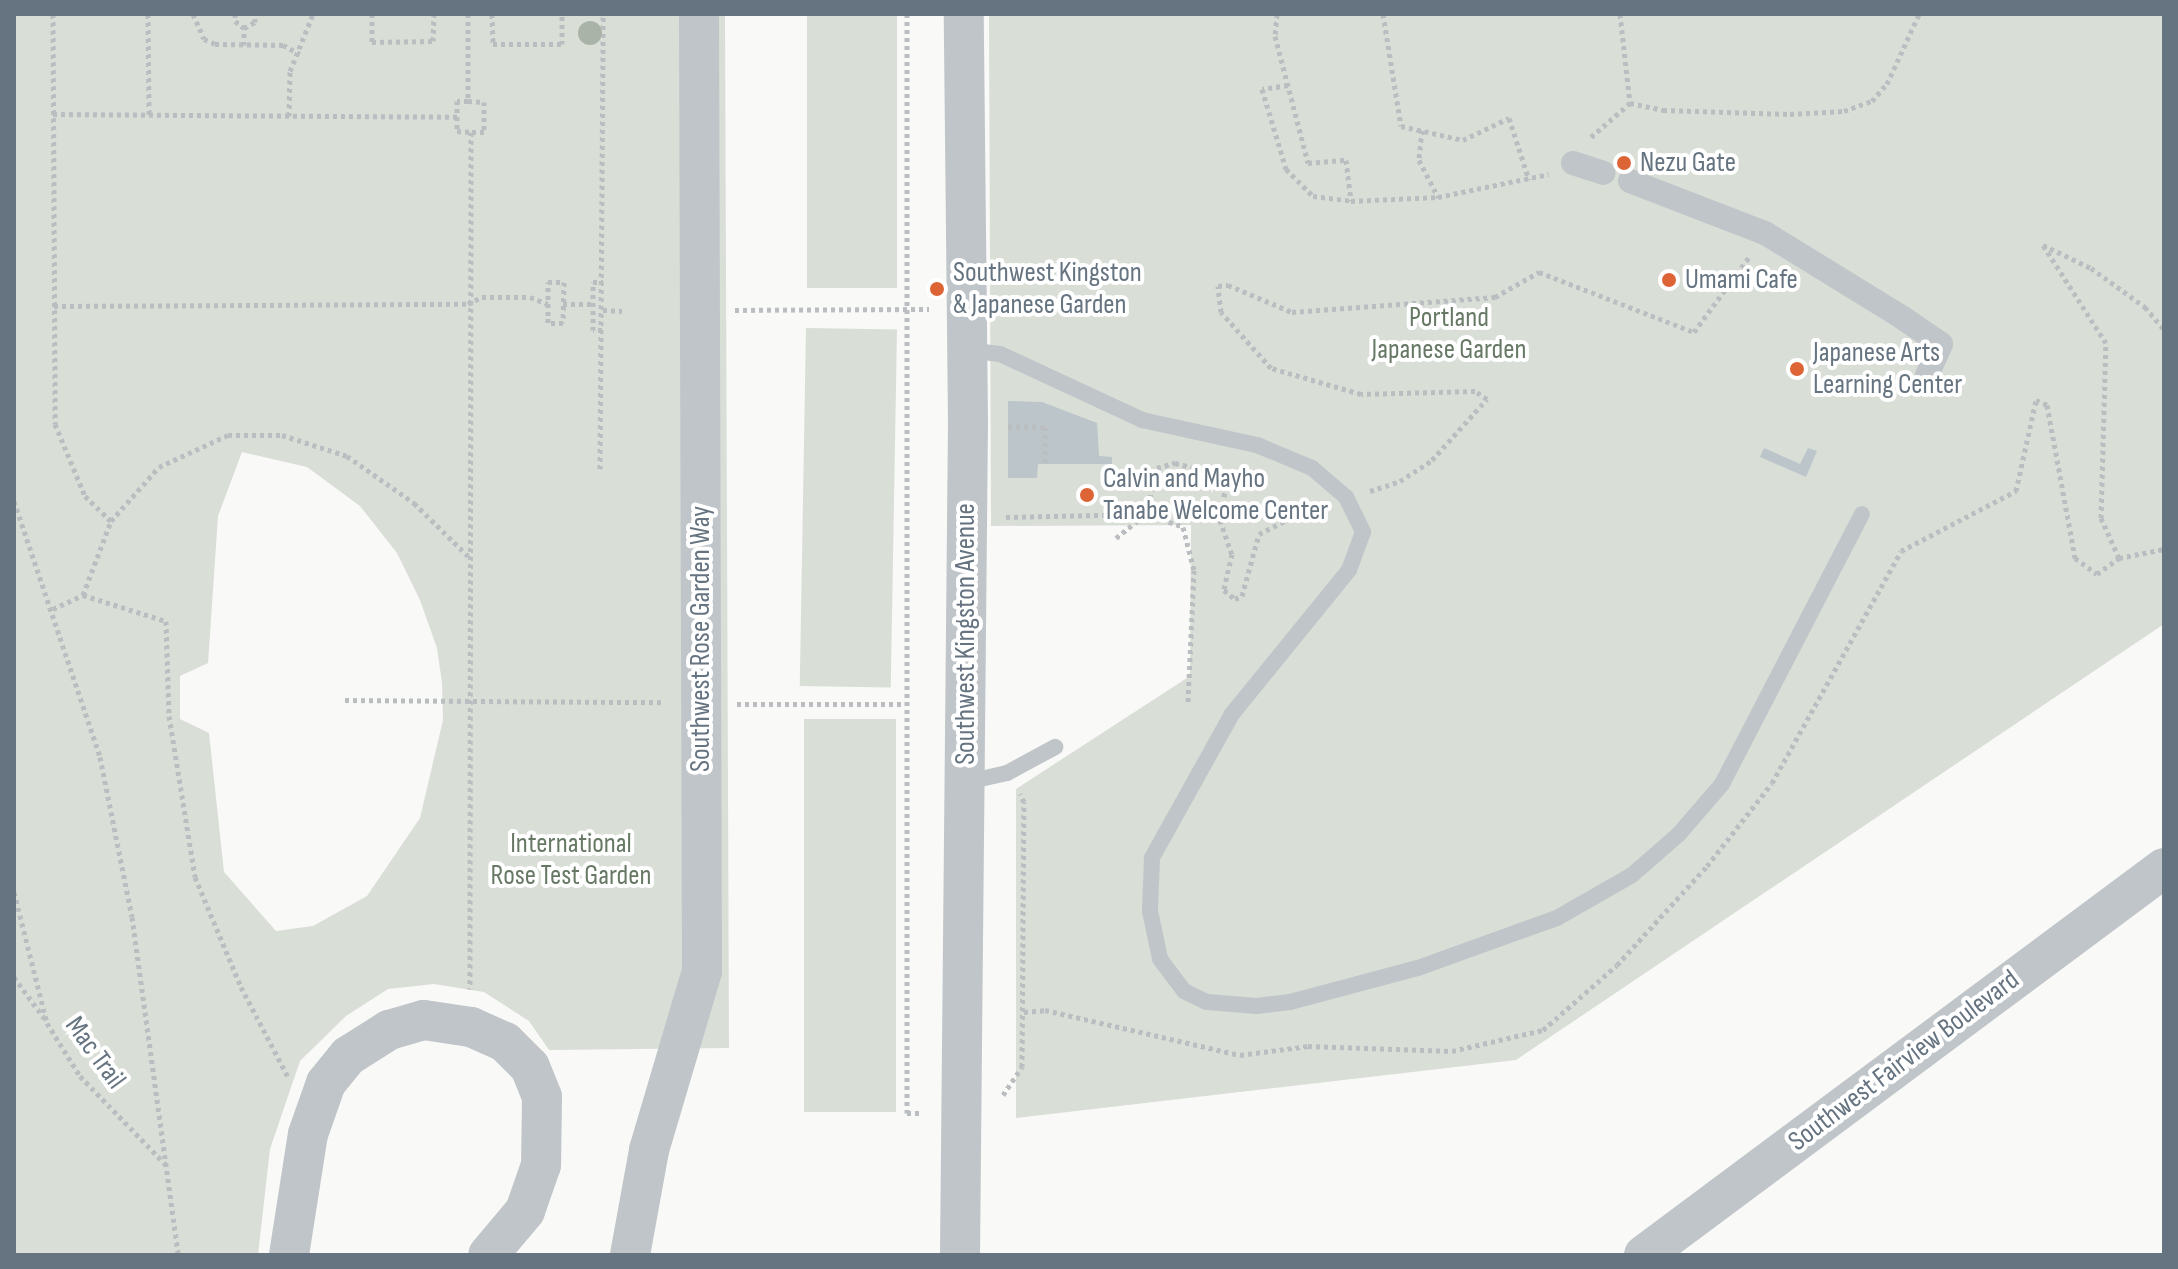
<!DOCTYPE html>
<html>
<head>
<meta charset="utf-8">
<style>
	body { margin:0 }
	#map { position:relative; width:2178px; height:1269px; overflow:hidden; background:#f9f9f7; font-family:"Sofia Sans Condensed",sans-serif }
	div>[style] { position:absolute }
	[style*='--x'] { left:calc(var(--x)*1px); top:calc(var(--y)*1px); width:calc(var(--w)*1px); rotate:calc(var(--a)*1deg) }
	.green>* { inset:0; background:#d9ded7; transform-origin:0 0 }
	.water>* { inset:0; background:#bbc5ca }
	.path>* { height:5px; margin-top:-2.5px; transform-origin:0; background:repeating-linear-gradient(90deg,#bbbec1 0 4px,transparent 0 8px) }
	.service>* { height:16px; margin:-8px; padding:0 8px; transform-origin:8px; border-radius:8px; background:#c0c5c9 }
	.pedestrian>* { height:24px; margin:-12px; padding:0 12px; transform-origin:12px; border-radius:12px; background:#c0c5c9 }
	.tertiary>* { height:40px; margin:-20px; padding:0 20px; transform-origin:20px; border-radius:20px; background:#c0c5c9 }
	.trees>* { width:24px; height:24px; margin:-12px; border-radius:50%; background:#a9b3a7 }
	.dots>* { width:22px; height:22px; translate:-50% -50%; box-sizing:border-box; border:4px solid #fff; border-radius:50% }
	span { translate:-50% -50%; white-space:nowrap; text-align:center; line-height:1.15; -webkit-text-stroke:8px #fff; paint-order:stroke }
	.poi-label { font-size:28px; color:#667481 }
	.left { translate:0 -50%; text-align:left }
	.park-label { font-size:28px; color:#677965 }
	.street-label { font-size:28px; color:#667481 }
	.frame { position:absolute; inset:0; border:16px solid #667481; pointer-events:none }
</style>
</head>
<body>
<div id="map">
	<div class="green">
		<i style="clip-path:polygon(evenodd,14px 14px,725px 14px,729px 1048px,549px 1050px,529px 1021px,484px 992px,434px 984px,388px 989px,346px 1016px,300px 1061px,270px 1149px,258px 1255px,14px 1255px,14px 14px,242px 452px,307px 467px,360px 506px,397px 553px,420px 600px,437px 648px,442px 683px,443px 720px,420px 818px,367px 896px,313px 926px,276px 931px,224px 872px,209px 733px,180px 719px,180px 676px,208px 663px,218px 516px,242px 452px)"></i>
		<i style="left:807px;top:14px;width:90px;height:274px"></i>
		<i style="clip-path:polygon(989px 14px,2164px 14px,2164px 624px,1516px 1060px,1016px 1118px,1016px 789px,1190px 676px,1191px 525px,991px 526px)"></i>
		<i style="left:806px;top:328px;width:91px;height:358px;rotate:1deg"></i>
		<i style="left:804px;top:719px;width:92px;height:393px"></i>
	</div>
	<div class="water">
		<i style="clip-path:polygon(1008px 401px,1042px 402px,1097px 423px,1099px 456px,1112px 457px,1112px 464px,1038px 464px,1037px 478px,1008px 478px)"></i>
		<i style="clip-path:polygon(1764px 448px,1800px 464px,1808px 448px,1817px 451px,1806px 477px,1760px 457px)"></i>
	</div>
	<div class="path">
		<i style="--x:53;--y:14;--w:410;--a:89.7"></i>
		<i style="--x:55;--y:424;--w:78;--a:67.4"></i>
		<i style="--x:85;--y:496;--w:36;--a:44"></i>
		<i style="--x:148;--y:14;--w:102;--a:89.4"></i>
		<i style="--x:193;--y:14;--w:27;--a:66"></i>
		<i style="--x:204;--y:39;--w:12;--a:24"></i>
		<i style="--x:215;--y:44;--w:68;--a:0.8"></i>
		<i style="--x:283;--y:45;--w:19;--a:28"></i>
		<i style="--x:235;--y:14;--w:7;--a:90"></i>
		<i style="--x:235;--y:21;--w:11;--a:38"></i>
		<i style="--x:372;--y:14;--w:28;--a:90"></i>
		<i style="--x:372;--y:42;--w:61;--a:-0.9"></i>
		<i style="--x:433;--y:41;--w:27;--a:-88"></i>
		<i style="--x:468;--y:14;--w:87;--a:90"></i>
		<i style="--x:468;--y:101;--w:11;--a:180"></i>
		<i style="--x:457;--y:101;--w:30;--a:90"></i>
		<i style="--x:457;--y:131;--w:14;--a:4"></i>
		<i style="--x:471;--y:132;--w:857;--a:90.07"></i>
		<i style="--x:492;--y:14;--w:30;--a:88"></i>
		<i style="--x:493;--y:44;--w:69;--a:0"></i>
		<i style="--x:562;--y:44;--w:30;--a:-90"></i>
		<i style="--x:907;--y:14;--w:1099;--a:90"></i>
		<i style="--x:907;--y:1113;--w:13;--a:0"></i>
		<i style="--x:1277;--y:14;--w:22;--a:95"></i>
		<i style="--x:1275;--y:36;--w:131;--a:75.4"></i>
		<i style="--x:1308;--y:163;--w:38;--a:-5"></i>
		<i style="--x:1346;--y:160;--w:41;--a:83"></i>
		<i style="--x:1383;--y:14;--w:113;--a:80.9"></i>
		<i style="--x:1401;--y:126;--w:64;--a:12.7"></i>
		<i style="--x:1463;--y:140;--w:51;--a:-25.6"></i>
		<i style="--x:1509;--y:118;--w:65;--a:72.1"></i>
		<i style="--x:1620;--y:14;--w:90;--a:83.6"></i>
		<i style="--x:244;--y:45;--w:17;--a:-90"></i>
		<i style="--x:244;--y:28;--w:13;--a:-29"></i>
		<i style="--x:255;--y:22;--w:8;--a:-90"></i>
		<i style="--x:1288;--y:85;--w:26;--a:171"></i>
		<i style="--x:1262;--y:89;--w:84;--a:73.3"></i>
		<i style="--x:1286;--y:169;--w:38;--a:45"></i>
		<i style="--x:1313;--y:196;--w:38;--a:7"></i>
		<i style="--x:1351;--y:201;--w:87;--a:-2.6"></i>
		<i style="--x:1438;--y:197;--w:113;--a:-11.7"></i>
		<i style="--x:468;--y:101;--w:16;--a:4"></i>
		<i style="--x:484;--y:102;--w:30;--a:90"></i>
		<i style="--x:484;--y:132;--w:13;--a:180"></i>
		<i style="--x:53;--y:114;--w:404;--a:0.4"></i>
		<i style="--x:289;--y:116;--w:45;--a:-88.7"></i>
		<i style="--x:290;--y:71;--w:61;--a:-68"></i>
		<i style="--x:1422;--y:130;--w:30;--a:96"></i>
		<i style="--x:1419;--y:160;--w:42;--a:62.8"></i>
		<i style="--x:1591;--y:137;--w:52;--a:-41.1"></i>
		<i style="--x:1630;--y:103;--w:34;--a:12"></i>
		<i style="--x:1663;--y:110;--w:127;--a:1.8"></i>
		<i style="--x:1790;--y:114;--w:54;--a:-3.2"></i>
		<i style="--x:1844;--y:111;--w:30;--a:-20"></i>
		<i style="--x:1872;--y:101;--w:23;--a:-49"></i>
		<i style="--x:1887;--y:84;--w:77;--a:-65.4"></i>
		<i style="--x:548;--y:282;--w:16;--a:0"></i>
		<i style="--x:564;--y:282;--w:41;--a:91.4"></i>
		<i style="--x:563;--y:323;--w:15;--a:180"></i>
		<i style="--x:548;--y:323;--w:41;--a:-90"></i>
		<i style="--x:563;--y:304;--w:30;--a:0"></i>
		<i style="--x:54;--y:306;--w:414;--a:-0.3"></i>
		<i style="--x:468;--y:304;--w:16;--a:-27"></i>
		<i style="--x:482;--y:297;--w:48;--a:0"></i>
		<i style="--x:530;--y:297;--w:19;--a:21"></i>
		<i style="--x:603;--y:310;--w:19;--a:3"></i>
		<i style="--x:735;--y:310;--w:194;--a:-0.3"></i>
		<i style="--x:602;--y:330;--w:9;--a:180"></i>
		<i style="--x:593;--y:330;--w:48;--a:-90"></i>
		<i style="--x:593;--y:282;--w:10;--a:0"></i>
		<i style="--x:1008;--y:427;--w:37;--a:0"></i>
		<i style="--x:1045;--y:427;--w:37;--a:90"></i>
		<i style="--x:600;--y:469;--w:455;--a:-89.6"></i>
		<i style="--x:1370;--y:491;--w:32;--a:-18"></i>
		<i style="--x:1400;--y:481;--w:38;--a:-33"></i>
		<i style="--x:1432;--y:460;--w:82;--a:-48"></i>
		<i style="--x:1487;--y:399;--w:14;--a:-146"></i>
		<i style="--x:1475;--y:391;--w:114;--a:178.5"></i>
		<i style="--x:1361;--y:394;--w:94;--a:-163.9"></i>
		<i style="--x:1271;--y:368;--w:75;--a:-131.8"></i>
		<i style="--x:1221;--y:312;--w:26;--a:-97"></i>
		<i style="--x:1218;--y:286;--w:10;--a:-6"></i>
		<i style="--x:1228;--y:285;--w:69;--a:22.9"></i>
		<i style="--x:1292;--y:312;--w:204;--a:-4.2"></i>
		<i style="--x:1495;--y:297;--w:51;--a:-29.6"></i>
		<i style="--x:1539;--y:272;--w:166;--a:21.2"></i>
		<i style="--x:1694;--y:332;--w:93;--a:-53.7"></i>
		<i style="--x:14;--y:501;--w:270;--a:71.4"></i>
		<i style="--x:100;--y:757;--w:163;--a:78.7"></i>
		<i style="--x:132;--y:917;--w:341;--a:82.2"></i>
		<i style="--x:1006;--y:517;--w:140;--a:-1.2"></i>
		<i style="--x:1146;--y:514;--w:39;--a:19"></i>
		<i style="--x:1183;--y:527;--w:44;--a:75.7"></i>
		<i style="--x:1194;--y:570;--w:134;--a:92.6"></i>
		<i style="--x:1116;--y:538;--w:38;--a:-39"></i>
		<i style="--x:1146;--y:514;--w:47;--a:-76.6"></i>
		<i style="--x:1157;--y:468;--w:19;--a:-16"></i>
		<i style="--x:1175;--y:463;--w:44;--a:14.3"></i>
		<i style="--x:1218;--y:474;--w:14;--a:54"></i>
		<i style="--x:1226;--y:485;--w:36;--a:100"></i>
		<i style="--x:1220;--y:520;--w:36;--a:71"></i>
		<i style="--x:1232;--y:554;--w:37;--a:103"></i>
		<i style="--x:1224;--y:590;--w:14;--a:39"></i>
		<i style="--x:1235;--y:599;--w:8;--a:-23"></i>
		<i style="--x:1242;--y:596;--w:64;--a:-74.7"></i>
		<i style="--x:1259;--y:534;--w:65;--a:-26.6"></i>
		<i style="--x:2119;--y:558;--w:46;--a:-11.3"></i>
		<i style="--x:83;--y:595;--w:79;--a:-69.3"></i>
		<i style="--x:111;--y:521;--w:72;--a:-48.4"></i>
		<i style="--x:159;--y:467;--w:76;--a:-24.9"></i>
		<i style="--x:228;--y:435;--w:54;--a:0"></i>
		<i style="--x:282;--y:435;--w:68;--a:17.9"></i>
		<i style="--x:347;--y:456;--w:82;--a:35"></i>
		<i style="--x:414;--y:503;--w:76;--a:44.5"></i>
		<i style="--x:53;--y:609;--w:33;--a:-25"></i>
		<i style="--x:83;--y:595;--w:87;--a:17.4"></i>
		<i style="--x:166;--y:621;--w:95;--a:88.2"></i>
		<i style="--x:169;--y:716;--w:163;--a:80.8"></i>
		<i style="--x:195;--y:877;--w:119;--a:67.3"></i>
		<i style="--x:241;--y:987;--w:102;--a:62.4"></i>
		<i style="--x:345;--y:700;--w:319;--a:0.4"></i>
		<i style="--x:737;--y:704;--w:167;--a:0"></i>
		<i style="--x:14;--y:892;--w:135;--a:75.9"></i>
		<i style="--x:47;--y:1023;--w:62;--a:58.1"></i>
		<i style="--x:80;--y:1076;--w:128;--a:45.9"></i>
		<i style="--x:14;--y:977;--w:51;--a:53.8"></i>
		<i style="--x:1024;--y:1012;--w:21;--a:-5"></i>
		<i style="--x:1045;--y:1010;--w:200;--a:13"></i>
		<i style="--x:1240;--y:1055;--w:69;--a:-7.5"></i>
		<i style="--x:1308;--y:1046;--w:144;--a:2"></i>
		<i style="--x:1452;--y:1051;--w:93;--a:-13"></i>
		<i style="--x:1543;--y:1030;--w:98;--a:-41.3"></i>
		<i style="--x:1617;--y:965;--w:134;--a:-47.7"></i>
		<i style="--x:1707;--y:866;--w:105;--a:-51.9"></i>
		<i style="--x:1772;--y:783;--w:265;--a:-60.9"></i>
		<i style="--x:1901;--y:551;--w:130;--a:-27.6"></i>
		<i style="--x:2016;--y:491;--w:93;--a:-77.6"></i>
		<i style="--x:2036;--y:400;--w:12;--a:24"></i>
		<i style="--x:2047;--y:405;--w:156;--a:79.6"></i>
		<i style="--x:2075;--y:558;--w:27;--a:36"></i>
		<i style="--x:2097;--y:574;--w:27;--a:-36"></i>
		<i style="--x:2119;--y:558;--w:44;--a:-114.2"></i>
		<i style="--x:2101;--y:518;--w:175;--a:-88.4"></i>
		<i style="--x:2106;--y:343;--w:117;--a:-122.7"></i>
		<i style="--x:2043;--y:245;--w:53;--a:25.6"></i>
		<i style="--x:2091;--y:268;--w:67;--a:35.8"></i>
		<i style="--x:2145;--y:307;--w:30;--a:50"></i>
		<i style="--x:1003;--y:1095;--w:34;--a:-56"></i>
		<i style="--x:1022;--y:1067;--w:265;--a:-89.6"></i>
		<i style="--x:1024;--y:802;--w:9;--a:-117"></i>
	</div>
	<div class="service">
		<i style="--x:967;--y:350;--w:33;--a:7"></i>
		<i style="--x:1000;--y:354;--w:157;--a:24.9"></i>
		<i style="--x:1142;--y:420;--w:118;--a:12.3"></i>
		<i style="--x:1257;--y:445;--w:60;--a:22.7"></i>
		<i style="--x:1312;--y:468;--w:45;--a:40.5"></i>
		<i style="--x:1346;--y:497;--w:39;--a:64"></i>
		<i style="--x:1363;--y:532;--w:40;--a:110.2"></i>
		<i style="--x:1349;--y:570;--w:186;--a:129.1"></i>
		<i style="--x:1232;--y:714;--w:165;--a:119.1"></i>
		<i style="--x:1152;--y:858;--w:53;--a:92.2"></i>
		<i style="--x:1150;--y:911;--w:49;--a:78.2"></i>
		<i style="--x:1160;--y:959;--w:40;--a:53"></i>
		<i style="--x:1184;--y:991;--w:25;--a:26"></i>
		<i style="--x:1207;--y:1002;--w:50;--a:4.6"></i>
		<i style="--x:1257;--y:1006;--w:33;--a:-7"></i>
		<i style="--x:1290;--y:1002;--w:132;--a:-14.9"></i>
		<i style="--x:1418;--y:968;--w:148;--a:-19.8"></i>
		<i style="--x:1557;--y:918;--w:86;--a:-29.8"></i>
		<i style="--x:1632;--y:875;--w:62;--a:-41.1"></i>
		<i style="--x:1679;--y:834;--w:66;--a:-49.3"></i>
		<i style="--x:1722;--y:784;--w:304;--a:-62.6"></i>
		<i style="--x:967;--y:782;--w:41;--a:-12.7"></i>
		<i style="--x:1007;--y:773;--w:55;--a:-28.4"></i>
	</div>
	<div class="pedestrian">
		<i style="--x:1573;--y:163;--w:32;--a:18"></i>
		<i style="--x:1630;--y:181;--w:145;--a:21.1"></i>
		<i style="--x:1765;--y:233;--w:162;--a:31.6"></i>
		<i style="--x:1903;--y:318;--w:46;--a:34.4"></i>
		<i style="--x:1941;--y:344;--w:35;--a:114"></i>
	</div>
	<div class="tertiary">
		<i style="--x:289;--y:1255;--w:122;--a:-81.1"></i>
		<i style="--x:308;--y:1134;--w:54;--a:-70.6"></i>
		<i style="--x:326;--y:1083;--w:35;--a:-51"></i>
		<i style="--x:348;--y:1056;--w:49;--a:-32.4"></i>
		<i style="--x:389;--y:1030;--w:36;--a:-16"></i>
		<i style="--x:424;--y:1020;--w:48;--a:8.5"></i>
		<i style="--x:471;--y:1027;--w:37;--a:24"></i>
		<i style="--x:505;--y:1042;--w:35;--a:45"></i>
		<i style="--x:530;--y:1067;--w:32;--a:68"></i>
		<i style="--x:542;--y:1097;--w:68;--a:90.8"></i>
		<i style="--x:541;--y:1165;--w:49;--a:109.2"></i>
		<i style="--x:525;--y:1211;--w:57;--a:130.1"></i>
		<i style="--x:630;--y:1255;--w:107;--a:-79.7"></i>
		<i style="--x:649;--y:1150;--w:187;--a:-73.5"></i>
		<i style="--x:702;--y:971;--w:957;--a:-90.18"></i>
		<i style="--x:960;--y:1255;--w:832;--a:-89.45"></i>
		<i style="--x:968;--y:423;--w:409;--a:-90.6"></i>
		<i style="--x:1644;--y:1255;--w:648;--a:-36.66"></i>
	</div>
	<div class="trees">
		<i style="left:590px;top:33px"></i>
	</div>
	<div class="dots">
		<i style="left:1624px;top:163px;background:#dc6435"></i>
		<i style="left:1669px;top:280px;background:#dc6435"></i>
		<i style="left:937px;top:289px;background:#dc6435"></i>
		<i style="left:1797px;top:369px;background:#dc6435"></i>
		<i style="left:1087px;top:495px;background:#dc6435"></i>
	</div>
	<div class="poi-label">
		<span class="left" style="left:1640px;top:163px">Nezu Gate</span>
		<span class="left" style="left:953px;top:289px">Southwest Kingston<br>&amp; Japanese Garden</span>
		<span class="left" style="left:1685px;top:280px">Umami Cafe</span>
		<span class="left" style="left:1813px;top:369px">Japanese Arts<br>Learning Center</span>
		<span class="left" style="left:1103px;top:495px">Calvin and Mayho<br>Tanabe Welcome Center</span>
	</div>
	<div class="park-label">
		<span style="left:1449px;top:334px">Portland<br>Japanese Garden</span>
		<span style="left:571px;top:860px">International<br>Rose Test Garden</span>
	</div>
	<div class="street-label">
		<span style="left:966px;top:634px;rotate:-90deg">Southwest Kingston Avenue</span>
		<span style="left:701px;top:639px;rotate:-90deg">Southwest Rose Garden Way</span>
		<span style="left:95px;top:1053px;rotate:54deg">Mac Trail</span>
		<span style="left:1904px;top:1061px;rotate:-37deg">Southwest Fairview Boulevard</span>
	</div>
	<div class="frame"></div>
</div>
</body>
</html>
